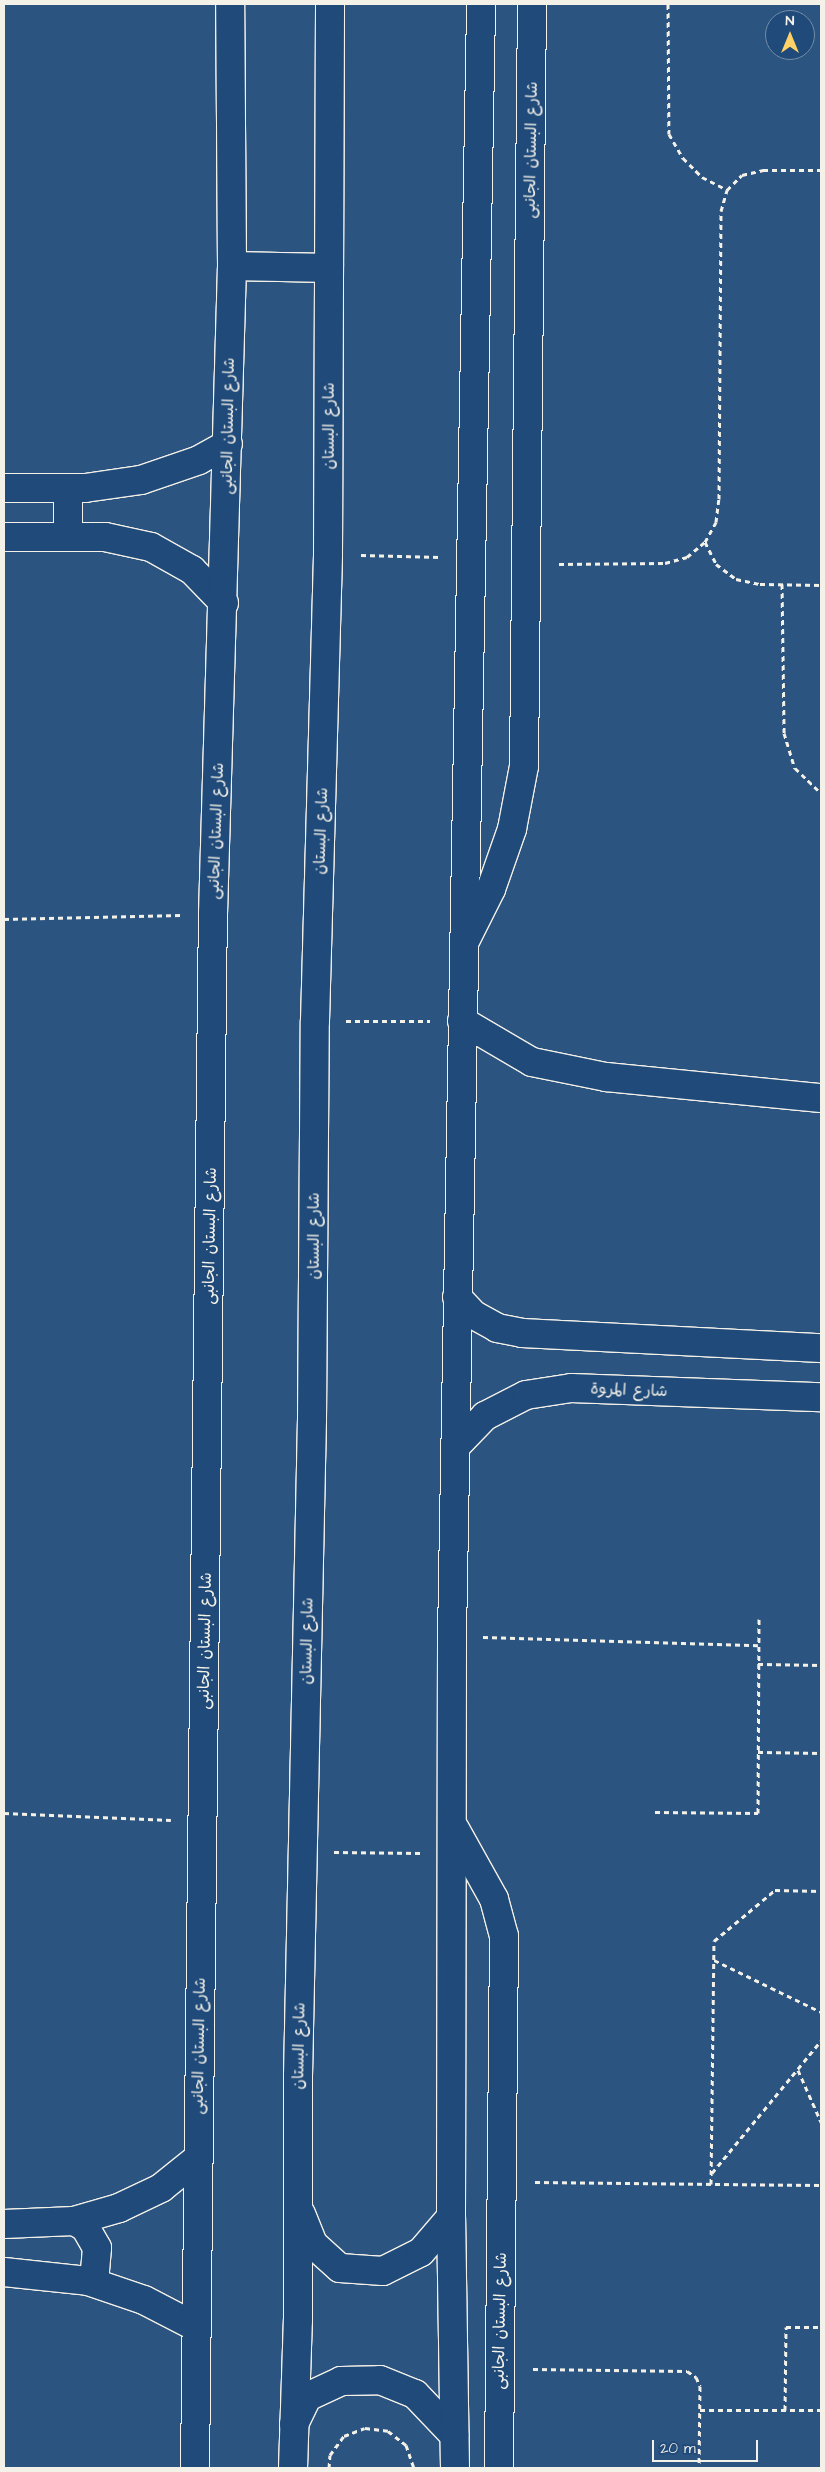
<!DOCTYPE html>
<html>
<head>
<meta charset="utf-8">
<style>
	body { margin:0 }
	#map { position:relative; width:825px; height:2472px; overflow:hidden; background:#2c5481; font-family:"Architects Daughter","Playpen Sans Arabic",sans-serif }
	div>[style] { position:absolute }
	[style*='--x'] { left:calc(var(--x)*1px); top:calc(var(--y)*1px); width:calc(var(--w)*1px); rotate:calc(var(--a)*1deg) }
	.path>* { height:3px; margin-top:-1.5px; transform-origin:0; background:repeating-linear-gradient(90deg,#f4f1e8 0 5px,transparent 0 9px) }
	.roads { filter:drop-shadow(1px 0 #f4f1e8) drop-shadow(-1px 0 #f4f1e8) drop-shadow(0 1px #f4f1e8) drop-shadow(0 -1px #f4f1e8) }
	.minor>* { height:28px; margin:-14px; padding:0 14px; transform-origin:14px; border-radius:14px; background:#1f4a7a }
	span { translate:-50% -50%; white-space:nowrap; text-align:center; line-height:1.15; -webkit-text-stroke:4px #1f4a7a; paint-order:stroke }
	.street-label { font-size:16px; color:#f4f1e8 }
	.frame { position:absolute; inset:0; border:5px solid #f4f1e8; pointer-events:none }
	.north { position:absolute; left:765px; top:10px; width:50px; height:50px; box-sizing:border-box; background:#1f4a7a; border:1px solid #748da6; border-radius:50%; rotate:0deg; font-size:14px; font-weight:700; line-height:20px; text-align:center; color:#f4f1e8 }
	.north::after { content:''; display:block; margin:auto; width:18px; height:22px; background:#ffd166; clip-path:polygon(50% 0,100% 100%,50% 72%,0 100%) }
	.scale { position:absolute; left:652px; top:2440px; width:106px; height:22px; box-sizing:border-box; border:2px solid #f4f1e8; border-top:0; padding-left:6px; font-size:15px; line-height:18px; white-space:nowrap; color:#f4f1e8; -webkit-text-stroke:4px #1f4a7a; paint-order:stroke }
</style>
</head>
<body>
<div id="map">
	<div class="path">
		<i style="--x:668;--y:4;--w:130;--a:89.6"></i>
		<i style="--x:669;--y:134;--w:28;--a:60"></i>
		<i style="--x:683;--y:158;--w:27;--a:45"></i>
		<i style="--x:702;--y:177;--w:28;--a:27"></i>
		<i style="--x:705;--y:542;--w:25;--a:63"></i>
		<i style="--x:716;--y:564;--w:25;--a:37"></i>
		<i style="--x:736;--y:579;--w:25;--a:12"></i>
		<i style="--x:760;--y:584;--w:61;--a:0.9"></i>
		<i style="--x:361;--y:555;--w:79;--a:1.5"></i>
		<i style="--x:559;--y:564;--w:106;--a:-0.5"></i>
		<i style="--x:665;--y:563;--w:23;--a:-15"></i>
		<i style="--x:687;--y:557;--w:23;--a:-40"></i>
		<i style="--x:705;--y:542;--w:23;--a:-61"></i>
		<i style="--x:716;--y:522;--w:23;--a:-83"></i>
		<i style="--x:719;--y:499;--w:288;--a:-89.6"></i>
		<i style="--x:721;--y:211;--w:22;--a:-74"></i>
		<i style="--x:727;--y:190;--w:21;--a:-45"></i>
		<i style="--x:742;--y:175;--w:22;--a:-13"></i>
		<i style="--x:763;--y:170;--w:58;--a:0"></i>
		<i style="--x:782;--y:584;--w:149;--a:89.2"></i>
		<i style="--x:784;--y:733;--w:37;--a:73"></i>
		<i style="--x:795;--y:768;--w:36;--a:44"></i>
		<i style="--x:4;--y:919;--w:177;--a:-1.3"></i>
		<i style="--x:346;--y:1021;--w:84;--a:0"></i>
		<i style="--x:483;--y:1637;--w:275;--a:1.7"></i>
		<i style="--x:758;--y:1664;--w:63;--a:0.9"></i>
		<i style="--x:758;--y:1752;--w:63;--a:0.9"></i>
		<i style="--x:655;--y:1812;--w:103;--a:0.6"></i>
		<i style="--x:758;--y:1813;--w:194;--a:-89.7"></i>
		<i style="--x:4;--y:1813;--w:167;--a:2.4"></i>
		<i style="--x:334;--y:1852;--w:86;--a:0.7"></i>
		<i style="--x:714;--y:1960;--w:119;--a:25.9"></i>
		<i style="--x:798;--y:2070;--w:57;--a:66.1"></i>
		<i style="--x:712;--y:2173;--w:171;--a:-50.5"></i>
		<i style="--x:535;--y:2182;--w:286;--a:0.6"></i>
		<i style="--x:711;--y:2184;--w:243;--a:-89.3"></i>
		<i style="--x:714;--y:1941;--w:80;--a:-39.9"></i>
		<i style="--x:775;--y:1890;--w:46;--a:1.2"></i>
		<i style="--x:533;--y:2369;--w:154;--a:0.7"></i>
		<i style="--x:687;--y:2371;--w:11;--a:34"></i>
		<i style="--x:696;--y:2377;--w:10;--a:66"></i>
		<i style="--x:700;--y:2386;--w:82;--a:90.7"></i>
		<i style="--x:700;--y:2410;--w:121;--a:0"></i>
		<i style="--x:785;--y:2410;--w:83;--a:-89.3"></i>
		<i style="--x:786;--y:2327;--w:35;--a:0"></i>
		<i style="--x:329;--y:2468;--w:13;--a:-86"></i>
		<i style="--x:330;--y:2455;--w:24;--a:-54"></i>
		<i style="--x:344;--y:2436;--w:22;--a:-21"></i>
		<i style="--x:365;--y:2428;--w:23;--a:7"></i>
		<i style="--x:388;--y:2431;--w:23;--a:38"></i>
		<i style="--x:406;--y:2445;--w:24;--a:71"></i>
	</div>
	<div class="roads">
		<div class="minor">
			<i style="--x:232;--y:266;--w:97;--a:1.2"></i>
			<i style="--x:4;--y:488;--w:81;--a:0"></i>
			<i style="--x:85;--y:488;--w:57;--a:-8.1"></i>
			<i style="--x:141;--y:480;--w:61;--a:-19"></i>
			<i style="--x:199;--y:460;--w:33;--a:-29"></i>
			<i style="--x:4;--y:537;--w:101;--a:0"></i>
			<i style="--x:105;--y:537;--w:47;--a:12.3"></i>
			<i style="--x:151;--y:547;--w:47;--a:29.3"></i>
			<i style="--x:192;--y:570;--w:46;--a:45.9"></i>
			<i style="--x:68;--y:537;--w:49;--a:-90"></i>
			<i style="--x:466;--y:939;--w:56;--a:-63.4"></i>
			<i style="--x:491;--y:889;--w:64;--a:-70.7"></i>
			<i style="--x:512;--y:829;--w:64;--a:-79.2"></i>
			<i style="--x:524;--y:766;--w:762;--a:-89.4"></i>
			<i style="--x:462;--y:1021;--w:81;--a:30.4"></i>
			<i style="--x:532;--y:1062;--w:76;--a:11.5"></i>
			<i style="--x:606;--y:1077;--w:216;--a:5.6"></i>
			<i style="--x:457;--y:1297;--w:25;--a:47"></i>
			<i style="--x:474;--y:1315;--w:26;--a:29"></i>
			<i style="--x:497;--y:1328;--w:25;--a:11"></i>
			<i style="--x:522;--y:1333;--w:299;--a:2.9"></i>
			<i style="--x:455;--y:1447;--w:43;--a:-45.9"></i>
			<i style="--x:485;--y:1416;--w:46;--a:-27.1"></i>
			<i style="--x:526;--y:1395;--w:46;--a:-8.8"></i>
			<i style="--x:571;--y:1388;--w:250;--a:2.1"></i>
			<i style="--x:455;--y:1829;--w:80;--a:60.9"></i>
			<i style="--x:494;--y:1899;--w:38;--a:75"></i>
			<i style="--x:504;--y:1936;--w:532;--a:90.54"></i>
			<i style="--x:301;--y:2214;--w:32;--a:68"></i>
			<i style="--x:313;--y:2244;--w:36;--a:42"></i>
			<i style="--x:340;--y:2268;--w:43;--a:4"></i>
			<i style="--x:383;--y:2271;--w:42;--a:-26.6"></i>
			<i style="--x:421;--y:2252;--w:46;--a:-49.4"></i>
			<i style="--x:74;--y:2221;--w:13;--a:29"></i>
			<i style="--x:85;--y:2227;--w:24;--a:60"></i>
			<i style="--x:97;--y:2248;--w:23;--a:95"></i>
			<i style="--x:95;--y:2271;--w:12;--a:125"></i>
			<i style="--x:4;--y:2224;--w:70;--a:-2.5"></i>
			<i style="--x:74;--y:2221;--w:47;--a:-16.1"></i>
			<i style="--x:119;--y:2208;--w:47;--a:-25.5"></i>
			<i style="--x:161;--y:2188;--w:46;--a:-38.9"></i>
			<i style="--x:4;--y:2272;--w:84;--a:6.1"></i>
			<i style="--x:88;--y:2281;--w:59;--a:18.7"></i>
			<i style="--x:144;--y:2300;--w:59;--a:27.4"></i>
			<i style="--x:294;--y:2424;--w:30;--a:-64"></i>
			<i style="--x:307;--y:2397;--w:38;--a:-25"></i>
			<i style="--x:341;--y:2381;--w:39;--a:-1"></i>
			<i style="--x:380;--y:2380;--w:38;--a:22"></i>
			<i style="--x:415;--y:2394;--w:57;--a:46.4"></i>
			<i style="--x:195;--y:2468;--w:1554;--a:-89.34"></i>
			<i style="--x:213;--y:914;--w:648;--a:-88.32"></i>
			<i style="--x:232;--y:266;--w:262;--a:-90.4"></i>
			<i style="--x:293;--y:2468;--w:148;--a:-88.1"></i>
			<i style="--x:298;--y:2320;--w:244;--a:-90"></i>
			<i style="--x:298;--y:2076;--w:657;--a:-88.78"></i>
			<i style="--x:312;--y:1419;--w:398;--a:-89.6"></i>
			<i style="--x:315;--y:1021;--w:467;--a:-88.4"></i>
			<i style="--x:328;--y:554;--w:550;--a:-89.79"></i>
			<i style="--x:455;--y:2468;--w:251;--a:-90.9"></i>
			<i style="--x:451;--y:2217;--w:581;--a:-89.9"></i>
			<i style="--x:452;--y:1636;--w:1632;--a:-88.98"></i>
		</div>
	</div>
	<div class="street-label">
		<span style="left:531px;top:150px;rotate:-89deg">شارع البستان الجانبى</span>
		<span style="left:228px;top:426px;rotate:-89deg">شارع البستان الجانبى</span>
		<span style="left:329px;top:426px;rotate:-90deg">شارع البستان</span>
		<span style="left:216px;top:831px;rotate:-88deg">شارع البستان الجانبى</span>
		<span style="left:321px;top:831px;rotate:-88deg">شارع البستان</span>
		<span style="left:210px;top:1236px;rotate:-89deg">شارع البستان الجانبى</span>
		<span style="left:314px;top:1236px;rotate:-90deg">شارع البستان</span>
		<span style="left:629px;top:1390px;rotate:2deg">شارع المروة</span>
		<span style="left:205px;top:1641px;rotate:-89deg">شارع البستان الجانبى</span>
		<span style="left:307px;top:1641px;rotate:-89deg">شارع البستان</span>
		<span style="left:199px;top:2046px;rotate:-89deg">شارع البستان الجانبى</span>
		<span style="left:299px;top:2046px;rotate:-89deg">شارع البستان</span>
		<span style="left:500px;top:2321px;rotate:-89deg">شارع البستان الجانبى</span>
	</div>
	<div class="frame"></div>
	<div class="north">N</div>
	<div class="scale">20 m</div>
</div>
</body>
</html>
